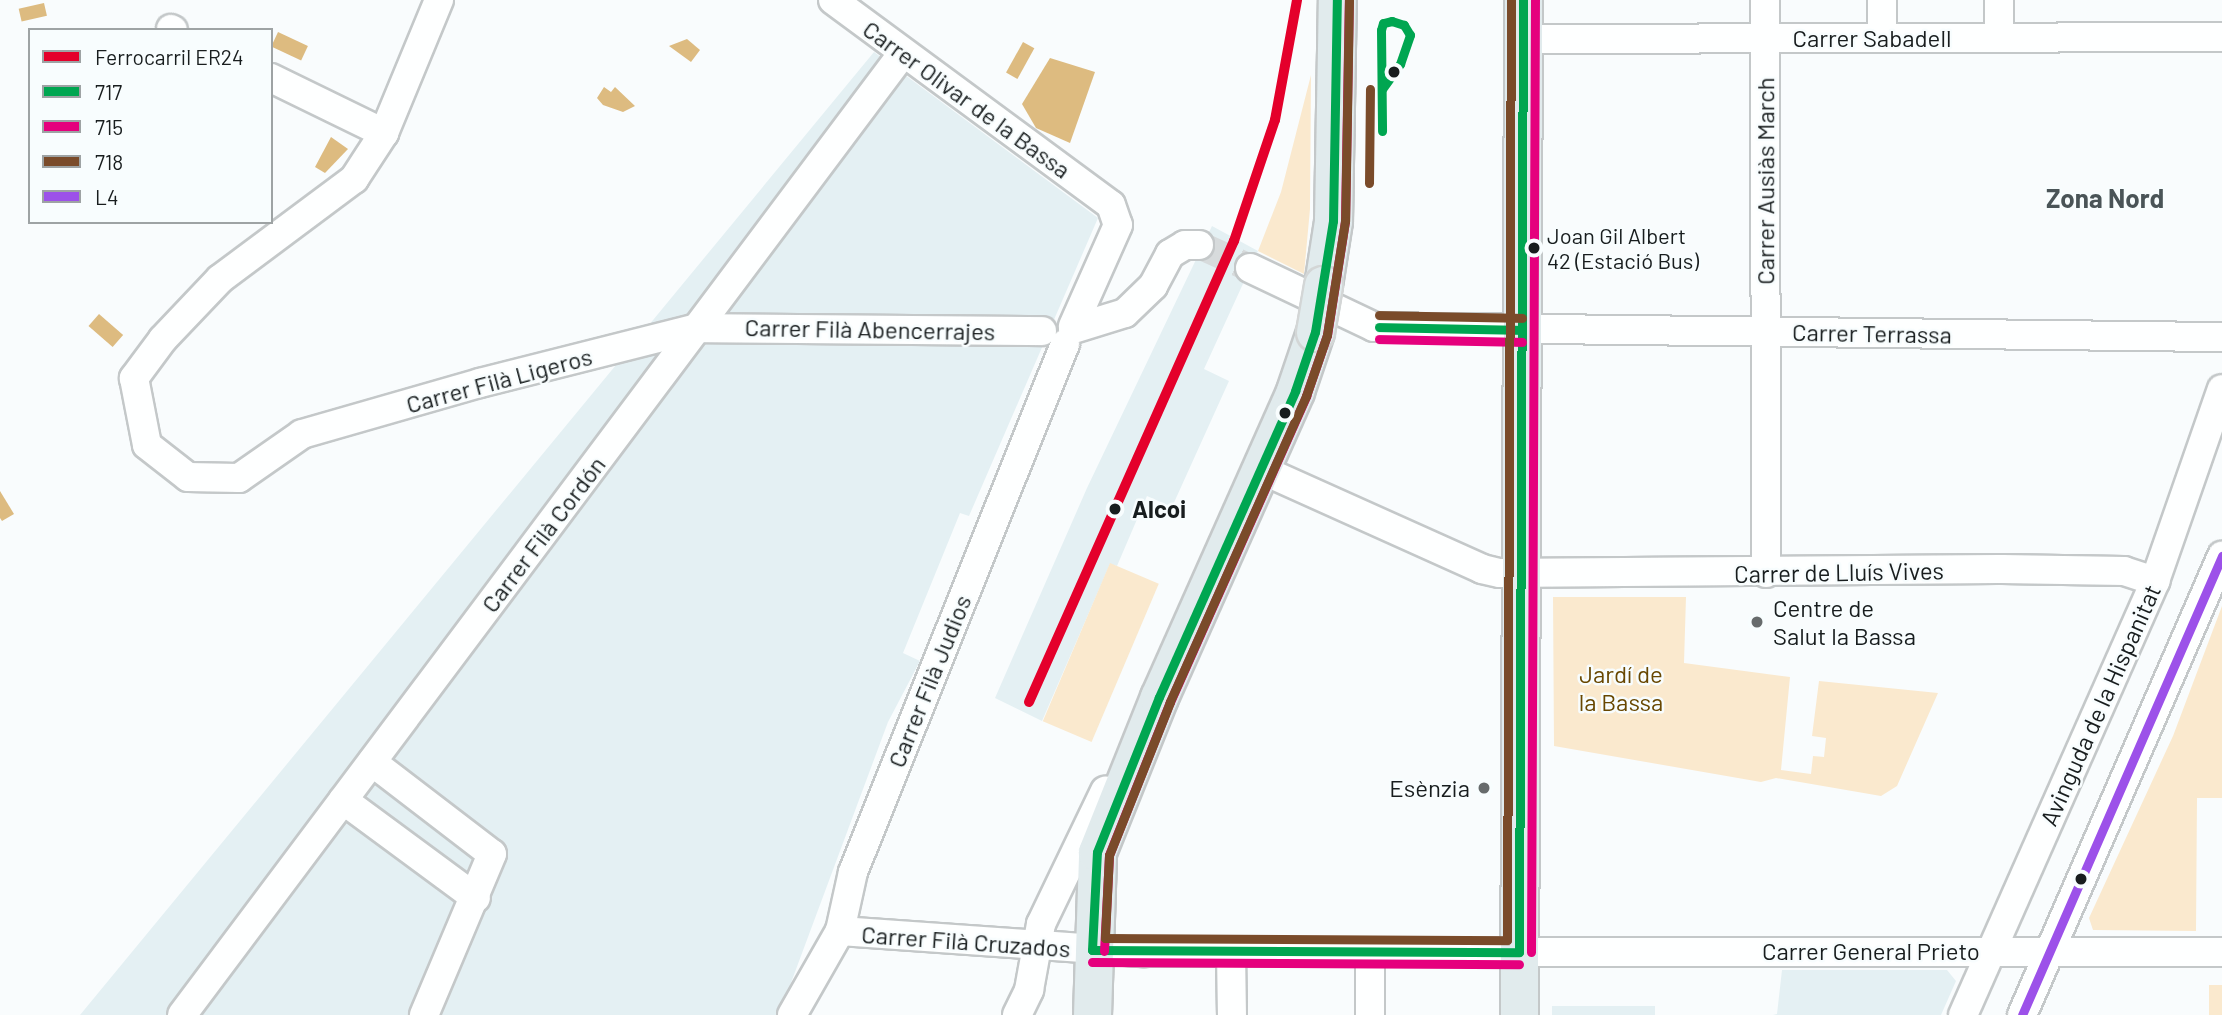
<!DOCTYPE html>
<html>
<head>
<meta charset="utf-8">
<style>
	body { margin:0 }
	#map { position:relative; width:2222px; height:1015px; overflow:hidden; background:#f9fcfd; font-family:Barlow,sans-serif }
	div>[style] { position:absolute }
	[style*='--x'] { left:calc(var(--x)*1px); top:calc(var(--y)*1px); width:calc(var(--w)*1px); rotate:calc(var(--a)*1deg) }
	.built>* { inset:0; background:#e4f0f3; transform-origin:0 0 }
	.green>* { inset:0; background:#fae9ce; transform-origin:0 0 }
	.water>* { inset:0; background:#ddbb80; transform-origin:0 0 }
	.minor-tunnel>* { height:28px; margin-top:-14px; transform-origin:0; background:repeating-linear-gradient(90deg,#d7dbdc 0 28px,transparent 0 42px) }
	.roads { filter:drop-shadow(2px 0 #c4c8c9) drop-shadow(-2px 0 #c4c8c9) drop-shadow(0 2px #c4c8c9) drop-shadow(0 -2px #c4c8c9) }
	.minor>* { height:28px; margin:-14px; padding:0 14px; transform-origin:14px; border-radius:14px; background:#feffff }
	.major>* { height:37px; margin:-18.5px; padding:0 18.5px; transform-origin:18.5px; border-radius:18.5px; background:#e1ebed }
	.bridges { filter:drop-shadow(2px 0 #d3d6d6) drop-shadow(-2px 0 #d3d6d6) drop-shadow(0 2px #d3d6d6) drop-shadow(0 -2px #d3d6d6) }
	.major-bridge>* { height:37px; margin:-18.5px; padding:0 18.5px; transform-origin:18.5px; border-radius:18.5px; background:#e1ebed }
	.bus-1>* { height:9px; margin:-4.5px; padding:0 4.5px; transform-origin:4.5px; border-radius:4.5px; background:#00a651 }
	.bus-2>* { height:9px; margin:-4.5px; padding:0 4.5px; transform-origin:4.5px; border-radius:4.5px; background:#e5007d }
	.bus-3>* { height:9px; margin:-4.5px; padding:0 4.5px; transform-origin:4.5px; border-radius:4.5px; background:#7a4b2a }
	.bus-4>* { height:9px; margin:-4.5px; padding:0 4.5px; transform-origin:4.5px; border-radius:4.5px; background:#9c51e9 }
	.rail-1>* { height:10px; margin:-5px; padding:0 5px; transform-origin:5px; border-radius:5px; background:#e4002b }
	.dots>* { width:19px; height:19px; translate:-50% -50%; box-sizing:border-box; border:4px solid #f8fdfe; border-radius:50% }
	span { translate:-50% -50%; white-space:nowrap; text-align:center; line-height:1.15; -webkit-text-stroke:5px #f8fdfe; paint-order:stroke }
	.bus-label { font-size:22px; color:#181d1e }
	.left { translate:0 -50%; text-align:left }
	.street-label { font-size:24px; color:#181d1e }
	.stop-label { font-size:24px; color:#181d1e; font-weight:700 }
	.poi-label { font-size:24px; color:#181d1e }
	.right { translate:-100% -50%; text-align:right }
	.park-label { font-size:24px; color:#684700 }
	.neighbourhood-label { font-size:26px; color:#4a5457; font-weight:700 }
	.legend { position:absolute; left:28px; top:28px; width:245px; height:196px; box-sizing:border-box; background:#f8fdfe; border:2px solid #9ea3a4; margin:0; padding:9px 12px; list-style:none; font-size:21px; color:#181d1e }
	.legend li { display:flex; align-items:center; gap:14px; height:35px }
	.legend b { width:35px; border:2px solid #9ea3a4 }
</style>
</head>
<body>
<div id="map">
	<div class="built">
		<i style="clip-path:polygon(874px 52px,1098px 218px,969px 516px,960px 513px,903px 653px,920px 661px,888px 722px,779px 1015px,80px 1015px)"></i>
		<i style="clip-path:polygon(1212px 226px,1258px 251px,1204px 369px,1229px 381px,1172px 507px,1147px 496px,1117px 566px,1110px 564px,1042px 721px,995px 698px,1087px 488px)"></i>
		<i style="clip-path:polygon(1782px 970px,1947px 970px,1956px 981px,1941px 1015px,1773px 1015px,1777px 1014px)"></i>
		<i style="left:1552px;top:1006px;width:103px;height:9px"></i>
	</div>
	<div class="green">
		<i style="clip-path:polygon(1311px 75px,1310px 209px,1304px 274px,1258px 251px,1281px 192px)"></i>
		<i style="left:1110px;top:563px;width:53px;height:172px;rotate:23deg"></i>
		<i style="clip-path:polygon(1553px 597px,1686px 597px,1684px 663px,1790px 677px,1781px 770px,1811px 774px,1813px 756px,1824px 757px,1826px 738px,1812px 736px,1819px 681px,1938px 693px,1897px 786px,1881px 796px,1776px 778px,1761px 782px,1554px 746px)"></i>
		<i style="clip-path:polygon(2222px 606px,2222px 798px,2197px 798px,2196px 931px,2093px 930px,2089px 918px,2173px 736px)"></i>
		<i style="left:2209px;top:985px;width:13px;height:30px"></i>
	</div>
	<div class="water">
		<i style="left:44px;top:3px;width:13px;height:26px;rotate:77deg"></i>
		<i style="left:278px;top:32px;width:33px;height:16px;rotate:25deg"></i>
		<i style="clip-path:polygon(687px 39px,700px 50px,691px 62px,669px 46px)"></i>
		<i style="left:1023px;top:42px;width:13px;height:35px;rotate:29deg"></i>
		<i style="clip-path:polygon(1050px 58px,1095px 72px,1070px 143px,1036px 128px,1022px 104px)"></i>
		<i style="clip-path:polygon(604px 87px,611px 92px,615px 87px,635px 106px,623px 112px,603px 105px,597px 98px)"></i>
		<i style="clip-path:polygon(331px 137px,348px 149px,325px 173px,315px 167px)"></i>
		<i style="left:99px;top:314px;width:32px;height:16px;rotate:41deg"></i>
		<i style="clip-path:polygon(0 491px,14px 514px,2px 521px,0 518px)"></i>
	</div>
	<div class="minor-tunnel">
		<i style="--x:1199;--y:245;--w:56;--a:24.3"></i>
	</div>
	<div class="roads">
		<div class="minor">
			<i style="--x:439;--y:0;--w:144;--a:112.5"></i>
			<i style="--x:384;--y:133;--w:55;--a:123.1"></i>
			<i style="--x:354;--y:179;--w:167;--a:143.3"></i>
			<i style="--x:220;--y:279;--w:83;--a:133.5"></i>
			<i style="--x:163;--y:339;--w:49;--a:126.6"></i>
			<i style="--x:134;--y:378;--w:68;--a:79"></i>
			<i style="--x:147;--y:445;--w:52;--a:38"></i>
			<i style="--x:188;--y:477;--w:51;--a:1.1"></i>
			<i style="--x:239;--y:478;--w:77;--a:-34.9"></i>
			<i style="--x:302;--y:434;--w:185;--a:-16"></i>
			<i style="--x:480;--y:383;--w:224;--a:-14.2"></i>
			<i style="--x:697;--y:328;--w:345;--a:0.5"></i>
			<i style="--x:833;--y:0;--w:345;--a:36.4"></i>
			<i style="--x:1111;--y:205;--w:21;--a:71"></i>
			<i style="--x:1118;--y:225;--w:111;--a:114"></i>
			<i style="--x:1765;--y:0;--w:573;--a:89.9"></i>
			<i style="--x:1882;--y:0;--w:37;--a:90"></i>
			<i style="--x:171;--y:29;--w:2;--a:27"></i>
			<i style="--x:1999;--y:38;--w:38;--a:-90"></i>
			<i style="--x:1522;--y:39;--w:700;--a:-0.16"></i>
			<i style="--x:271;--y:78;--w:126;--a:26"></i>
			<i style="--x:1250;--y:268;--w:137;--a:25.4"></i>
			<i style="--x:1374;--y:327;--w:848;--a:0.68"></i>
			<i style="--x:1073;--y:329;--w:54;--a:-17.1"></i>
			<i style="--x:1125;--y:313;--w:39;--a:-44"></i>
			<i style="--x:1153;--y:286;--w:36;--a:-62"></i>
			<i style="--x:1170;--y:254;--w:17;--a:-31"></i>
			<i style="--x:1185;--y:245;--w:14;--a:0"></i>
			<i style="--x:1260;--y:469;--w:243;--a:24.2"></i>
			<i style="--x:1482;--y:569;--w:18;--a:13"></i>
			<i style="--x:1500;--y:573;--w:502;--a:-0.46"></i>
			<i style="--x:2002;--y:569;--w:122;--a:0.9"></i>
			<i style="--x:2124;--y:571;--w:33;--a:18"></i>
			<i style="--x:372;--y:762;--w:151;--a:37.5"></i>
			<i style="--x:492;--y:854;--w:175;--a:112.9"></i>
			<i style="--x:343;--y:800;--w:165;--a:36.4"></i>
			<i style="--x:840;--y:931;--w:304;--a:4"></i>
			<i style="--x:1143;--y:952;--w:1079;--a:0"></i>
			<i style="--x:1231;--y:953;--w:62;--a:89.1"></i>
			<i style="--x:1370;--y:953;--w:62;--a:90"></i>
			<i style="--x:182;--y:1015;--w:1202;--a:-53.15"></i>
			<i style="--x:792;--y:1015;--w:97;--a:-60.3"></i>
			<i style="--x:840;--y:931;--w:60;--a:-77.6"></i>
			<i style="--x:853;--y:872;--w:569;--a:-68.12"></i>
			<i style="--x:1017;--y:1015;--w:28;--a:-64"></i>
			<i style="--x:1029;--y:990;--w:67;--a:-79.7"></i>
			<i style="--x:1041;--y:924;--w:148;--a:-64.3"></i>
			<i style="--x:1963;--y:1015;--w:475;--a:-66.1"></i>
			<i style="--x:2155;--y:581;--w:203;--a:-70.8"></i>
			<i style="--x:2022;--y:1015;--w:501;--a:-66.46"></i>
		</div>
		<div class="major">
			<i style="--x:1323;--y:285;--w:65;--a:-81.1"></i>
			<i style="--x:1333;--y:221;--w:221;--a:-89"></i>
			<i style="--x:1092;--y:1015;--w:163;--a:-88.2"></i>
			<i style="--x:1097;--y:852;--w:167;--a:-68.2"></i>
			<i style="--x:1159;--y:697;--w:335;--a:-66"></i>
			<i style="--x:1295;--y:391;--w:62;--a:-71.3"></i>
			<i style="--x:1519;--y:1015;--w:1015;--a:-89.77"></i>
		</div>
	</div>
	<div class="bridges">
		<div class="major-bridge">
			<i style="--x:1315;--y:332;--w:48;--a:-80.3"></i>
		</div>
	</div>
	<div class="bus-1">
		<i style="--x:1382;--y:89;--w:31;--a:-54"></i>
		<i style="--x:1400;--y:64;--w:31;--a:-71"></i>
		<i style="--x:1410;--y:35;--w:12;--a:-121"></i>
		<i style="--x:1404;--y:25;--w:13;--a:-162"></i>
		<i style="--x:1392;--y:21;--w:9;--a:167"></i>
		<i style="--x:1383;--y:23;--w:7;--a:106"></i>
		<i style="--x:1381;--y:30;--w:101;--a:89.4"></i>
		<i style="--x:1379;--y:327;--w:143;--a:1.2"></i>
		<i style="--x:1092;--y:950;--w:98;--a:-87.1"></i>
		<i style="--x:1097;--y:852;--w:167;--a:-68.2"></i>
		<i style="--x:1159;--y:697;--w:335;--a:-66"></i>
		<i style="--x:1295;--y:391;--w:62;--a:-71.3"></i>
		<i style="--x:1315;--y:332;--w:112;--a:-80.8"></i>
		<i style="--x:1333;--y:221;--w:221;--a:-89"></i>
		<i style="--x:1092;--y:950;--w:427;--a:0.3"></i>
		<i style="--x:1519;--y:952;--w:952;--a:-89.76"></i>
	</div>
	<div class="bus-2">
		<i style="--x:1379;--y:339;--w:143;--a:1.2"></i>
		<i style="--x:1104;--y:951;--w:96;--a:-87"></i>
		<i style="--x:1109;--y:855;--w:165;--a:-68.3"></i>
		<i style="--x:1170;--y:702;--w:335;--a:-66"></i>
		<i style="--x:1306;--y:396;--w:65;--a:-71"></i>
		<i style="--x:1327;--y:335;--w:115;--a:-81"></i>
		<i style="--x:1345;--y:221;--w:221;--a:-89"></i>
		<i style="--x:1531;--y:952;--w:952;--a:-89.76"></i>
		<i style="--x:1092;--y:962;--w:427;--a:0.3"></i>
	</div>
	<div class="bus-3">
		<i style="--x:1349;--y:0;--w:221;--a:91"></i>
		<i style="--x:1345;--y:221;--w:115;--a:99"></i>
		<i style="--x:1327;--y:335;--w:65;--a:109"></i>
		<i style="--x:1306;--y:396;--w:335;--a:114"></i>
		<i style="--x:1170;--y:702;--w:165;--a:111.7"></i>
		<i style="--x:1109;--y:855;--w:83;--a:92.8"></i>
		<i style="--x:1105;--y:938;--w:402;--a:0.3"></i>
		<i style="--x:1507;--y:940;--w:940;--a:-89.76"></i>
		<i style="--x:1369;--y:183;--w:94;--a:-89.4"></i>
		<i style="--x:1379;--y:315;--w:143;--a:1.2"></i>
	</div>
	<div class="bus-4">
		<i style="--x:2022;--y:1015;--w:501;--a:-66.46"></i>
	</div>
	<div class="rail-1">
		<i style="--x:1029;--y:702;--w:505;--a:-66.03"></i>
		<i style="--x:1234;--y:241;--w:128;--a:-71.3"></i>
		<i style="--x:1275;--y:120;--w:122;--a:-79.6"></i>
	</div>
	<div class="dots">
		<i style="left:1394px;top:72px;background:#181d1e"></i>
		<i style="left:1534px;top:248px;background:#181d1e"></i>
		<i style="left:1285px;top:413px;background:#181d1e"></i>
		<i style="left:1115px;top:509px;background:#181d1e"></i>
		<i style="left:1757px;top:622px;background:#676b6c"></i>
		<i style="left:1484px;top:788px;background:#676b6c"></i>
		<i style="left:2081px;top:879px;background:#181d1e"></i>
	</div>
	<div class="bus-label">
		<span class="left" style="left:1547px;top:248px">Joan Gil Albert<br>42 (Estació Bus)</span>
	</div>
	<div class="street-label">
		<span style="left:1872px;top:38px">Carrer Sabadell</span>
		<span style="left:967px;top:99px;rotate:36deg">Carrer Olivar de la Bassa</span>
		<span style="left:1765px;top:181px;rotate:-90deg">Carrer Ausiàs March</span>
		<span style="left:870px;top:329px;rotate:1deg">Carrer Filà Abencerrajes</span>
		<span style="left:1872px;top:333px;rotate:1deg">Carrer Terrassa</span>
		<span style="left:499px;top:380px;rotate:-15deg">Carrer Filà Ligeros</span>
		<span style="left:543px;top:534px;rotate:-53deg">Carrer Filà Cordón</span>
		<span style="left:1839px;top:572px;rotate:-1deg">Carrer de Lluís Vives</span>
		<span style="left:929px;top:681px;rotate:-68deg">Carrer Filà Judios</span>
		<span style="left:2100px;top:705px;rotate:-66deg">Avinguda de la Hispanitat</span>
		<span style="left:966px;top:941px;rotate:4deg">Carrer Filà Cruzados</span>
		<span style="left:1871px;top:951px">Carrer General Prieto</span>
	</div>
	<div class="stop-label">
		<span class="left" style="left:1132px;top:509px">Alcoi</span>
	</div>
	<div class="poi-label">
		<span class="left" style="left:1773px;top:622px">Centre de<br>Salut la Bassa</span>
		<span class="right" style="left:1470px;top:788px">Esènzia</span>
	</div>
	<div class="park-label">
		<span style="left:1621px;top:688px">Jardí de<br>la Bassa</span>
	</div>
	<div class="neighbourhood-label">
		<span style="left:2105px;top:198px">Zona Nord</span>
	</div>
	<ul class="legend">
	<li><b style="height:9px;background:#e4002b"></b>Ferrocarril ER24</li>
	<li><b style="height:9px;background:#00a651"></b>717</li>
	<li><b style="height:9px;background:#e5007d"></b>715</li>
	<li><b style="height:9px;background:#7a4b2a"></b>718</li>
	<li><b style="height:9px;background:#9c51e9"></b>L4</li>
	</ul>
</div>
</body>
</html>
